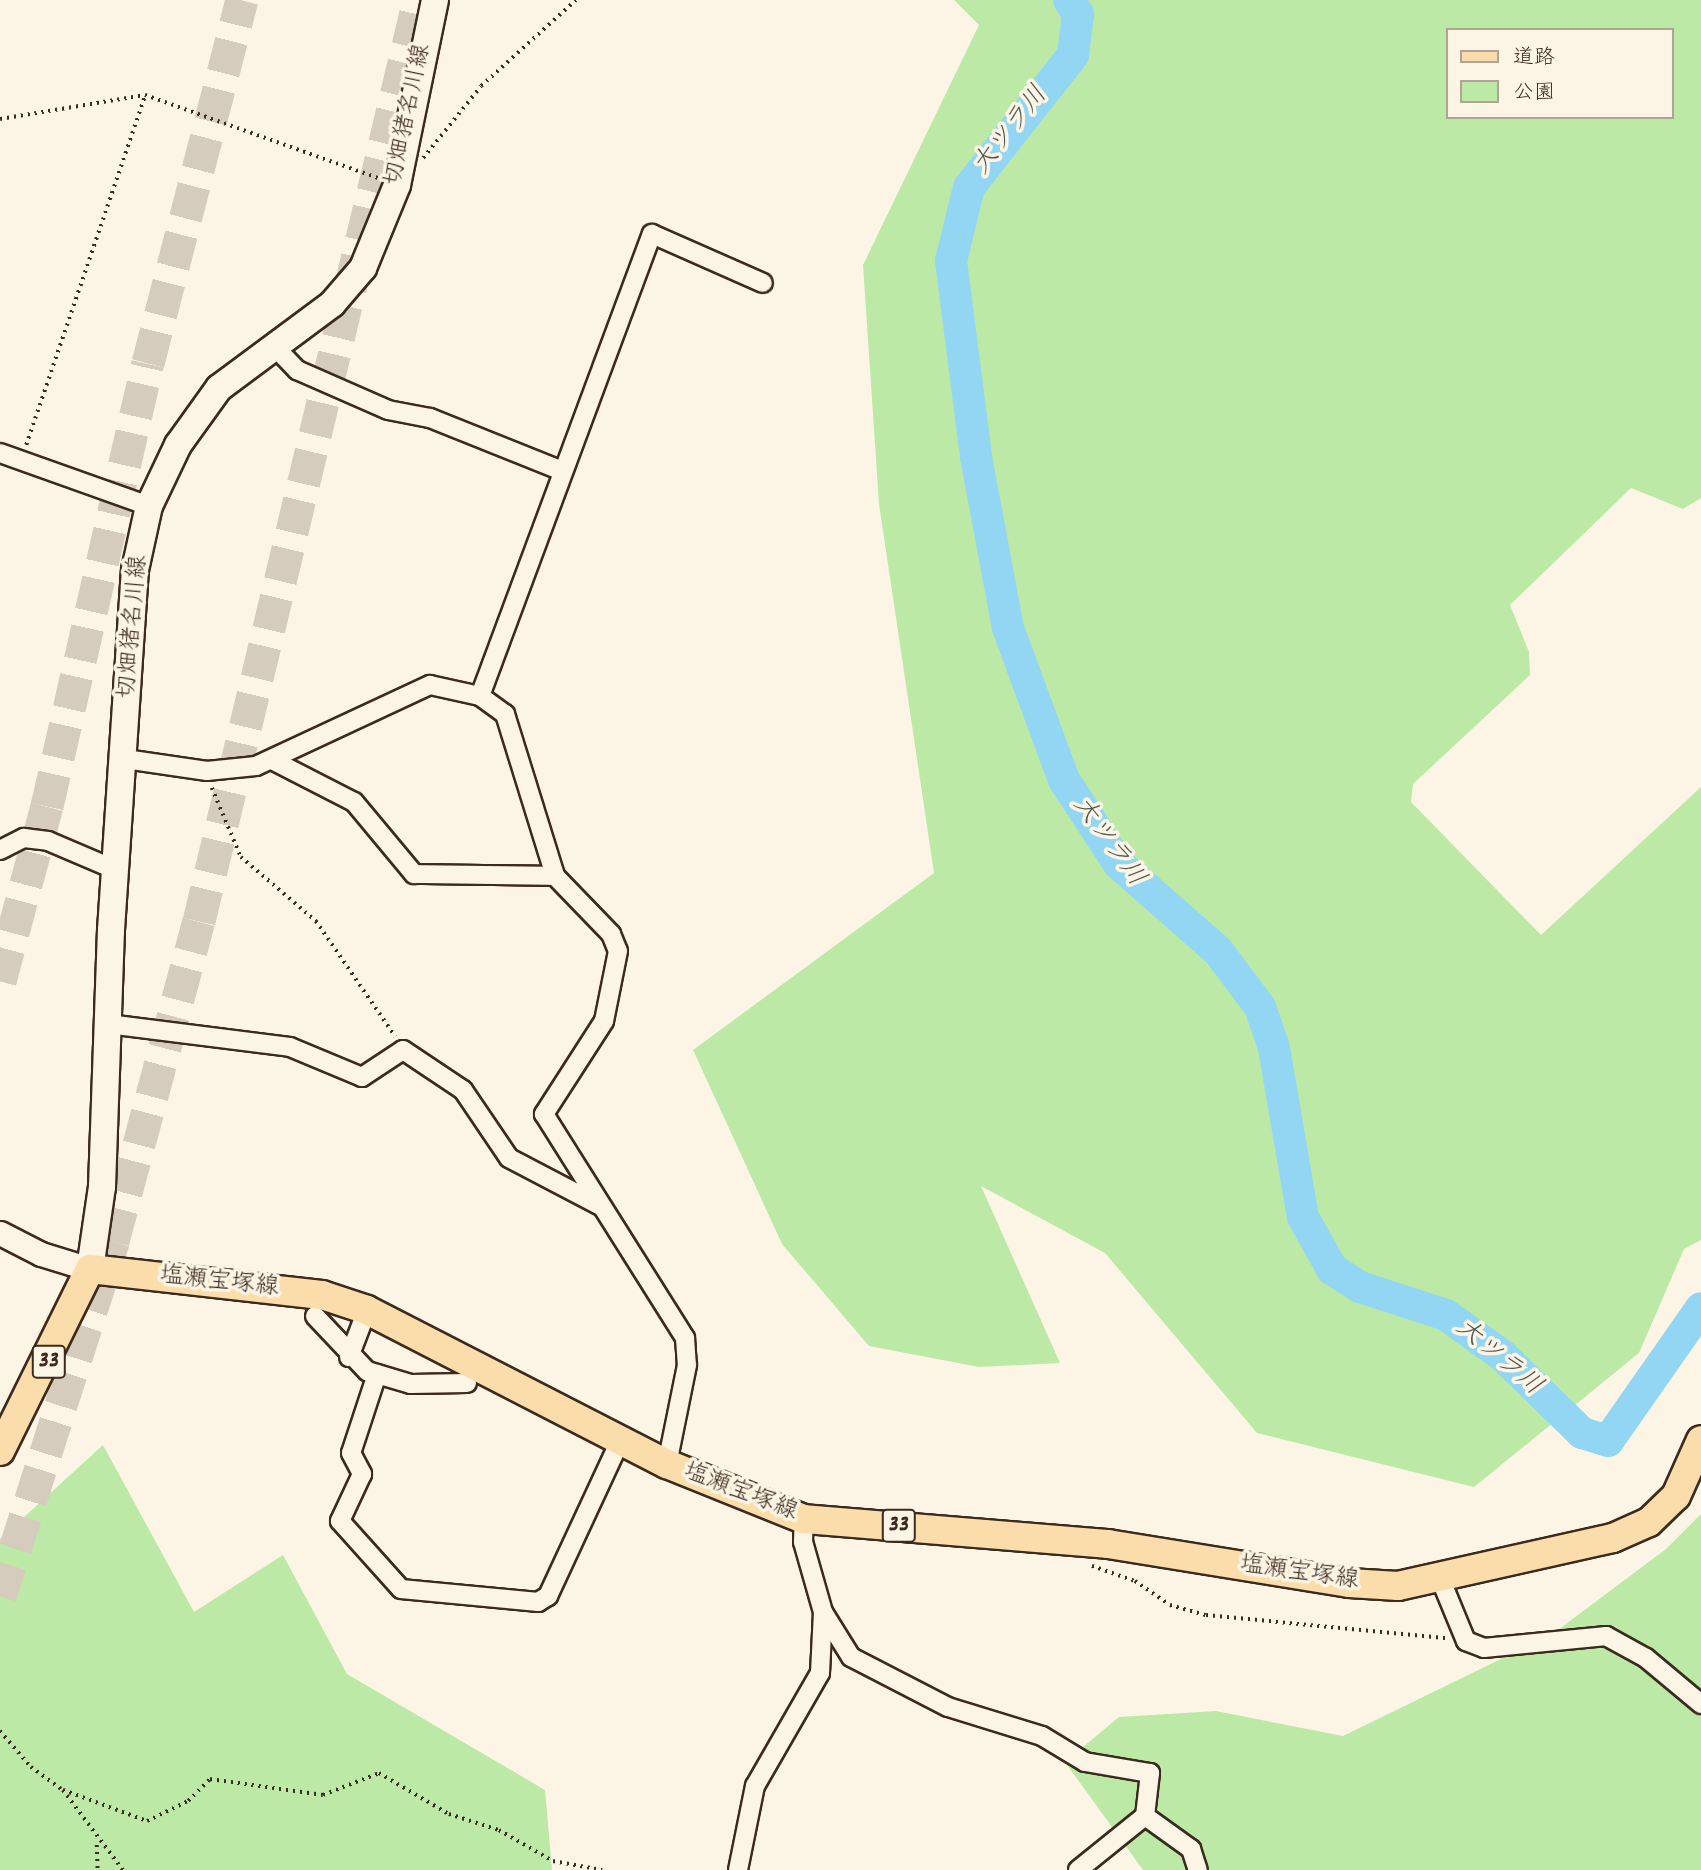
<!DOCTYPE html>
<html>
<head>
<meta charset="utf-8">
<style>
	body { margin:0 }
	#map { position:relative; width:1701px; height:1870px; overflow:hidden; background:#fcf5e5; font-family:Dekko,"Klee One",sans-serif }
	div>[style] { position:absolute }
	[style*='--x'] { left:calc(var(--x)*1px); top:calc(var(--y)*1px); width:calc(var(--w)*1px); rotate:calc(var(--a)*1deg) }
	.green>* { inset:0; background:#bce9a6 }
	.river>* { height:32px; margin:-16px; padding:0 16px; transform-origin:16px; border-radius:16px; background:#92d6f4 }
	.motorway-tunnel>* { height:33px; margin-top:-16.5px; transform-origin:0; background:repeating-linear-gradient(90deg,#d5ccbd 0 33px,transparent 0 50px) }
	.path>* { height:3.5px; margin-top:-1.75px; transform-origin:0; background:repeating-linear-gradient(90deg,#3b2a1e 0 2px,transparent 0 7px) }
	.roads { filter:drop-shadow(2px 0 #3b2a1e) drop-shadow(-2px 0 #3b2a1e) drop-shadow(0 2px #3b2a1e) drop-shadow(0 -2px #3b2a1e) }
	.minor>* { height:18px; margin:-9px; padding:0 9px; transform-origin:9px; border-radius:9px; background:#fcf5e5 }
	.tertiary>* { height:23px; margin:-11.5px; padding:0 11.5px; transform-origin:11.5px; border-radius:11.5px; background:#fcf5e5 }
	.secondary>* { height:26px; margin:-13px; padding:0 13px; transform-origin:13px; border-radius:13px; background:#fcf5e5 }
	.primary>* { height:28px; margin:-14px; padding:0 14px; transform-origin:14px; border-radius:14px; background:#fbddab }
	span { translate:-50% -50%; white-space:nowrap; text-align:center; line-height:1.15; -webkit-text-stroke:7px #fcf5e5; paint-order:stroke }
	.shield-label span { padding:2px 5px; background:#fcf5e5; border:2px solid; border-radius:5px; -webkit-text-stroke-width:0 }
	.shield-label { font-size:23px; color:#3b2a1e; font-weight:700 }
	.street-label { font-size:24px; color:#3b2a1e }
	.water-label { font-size:26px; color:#515554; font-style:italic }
	.legend { position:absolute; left:1446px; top:28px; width:228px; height:91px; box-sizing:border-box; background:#fcf5e5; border:2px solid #afa495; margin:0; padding:9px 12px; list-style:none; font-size:21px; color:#3b2a1e }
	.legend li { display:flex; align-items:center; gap:14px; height:35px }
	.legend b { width:35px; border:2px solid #afa495 }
</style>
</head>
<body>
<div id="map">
	<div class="green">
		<i style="clip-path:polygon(evenodd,954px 0,1701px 0,1701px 498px,1683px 509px,1631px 488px,1510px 605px,1529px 652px,1530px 675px,1413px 784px,1411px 802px,1541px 935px,1701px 787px,1701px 1240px,1684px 1249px,1639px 1353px,1474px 1487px,1257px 1433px,1105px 1253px,981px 1186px,1060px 1363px,979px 1367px,869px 1346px,782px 1244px,693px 1050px,934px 873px,879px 504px,863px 265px,979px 25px,954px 0,1447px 30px,1671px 30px,1671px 117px,1447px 117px,1447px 30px)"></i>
		<i style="clip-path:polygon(103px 1445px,194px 1612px,283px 1555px,347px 1674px,545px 1790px,552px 1870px,0 1870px,0 1539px)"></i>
		<i style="clip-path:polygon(1701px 1514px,1701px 1870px,1143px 1870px,1065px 1762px,1119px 1717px,1216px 1711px,1343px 1736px,1554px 1633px,1666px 1549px)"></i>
	</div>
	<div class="river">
		<i style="--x:1069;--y:0;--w:17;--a:57"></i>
		<i style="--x:1078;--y:14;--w:41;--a:97"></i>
		<i style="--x:1073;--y:55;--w:168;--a:128.2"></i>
		<i style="--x:969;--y:187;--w:76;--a:103.7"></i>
		<i style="--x:951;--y:261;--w:198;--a:82.7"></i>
		<i style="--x:976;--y:457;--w:174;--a:79.4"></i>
		<i style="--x:1008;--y:628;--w:162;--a:69.8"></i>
		<i style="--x:1064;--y:780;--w:100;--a:56.8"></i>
		<i style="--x:1119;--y:864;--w:132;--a:41.3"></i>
		<i style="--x:1218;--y:951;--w:70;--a:53.1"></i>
		<i style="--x:1260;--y:1007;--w:43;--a:71.1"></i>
		<i style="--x:1274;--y:1048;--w:171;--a:80.3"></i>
		<i style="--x:1303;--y:1217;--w:60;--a:60.9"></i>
		<i style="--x:1332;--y:1269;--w:33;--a:33"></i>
		<i style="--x:1360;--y:1287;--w:90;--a:18"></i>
		<i style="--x:1446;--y:1315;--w:70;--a:35.7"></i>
		<i style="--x:1503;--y:1356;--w:110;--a:44.3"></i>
		<i style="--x:1582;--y:1433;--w:27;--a:17"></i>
		<i style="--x:1608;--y:1441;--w:162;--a:-55"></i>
	</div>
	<div class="motorway-tunnel">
		<i style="--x:0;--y:981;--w:181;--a:-75"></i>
		<i style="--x:47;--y:806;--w:454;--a:-77.2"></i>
		<i style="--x:148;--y:363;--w:375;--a:-75.5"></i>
		<i style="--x:0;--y:1596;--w:373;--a:-72.3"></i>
		<i style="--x:113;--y:1241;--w:331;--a:-75"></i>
		<i style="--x:199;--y:921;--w:947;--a:-76.57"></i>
	</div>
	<div class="path">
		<i style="--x:0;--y:119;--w:147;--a:-9.4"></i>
		<i style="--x:145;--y:95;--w:247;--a:19.6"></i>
		<i style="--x:423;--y:158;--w:92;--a:-51.1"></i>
		<i style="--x:481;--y:86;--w:128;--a:-42.2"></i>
		<i style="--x:26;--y:445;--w:370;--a:-71.2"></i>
		<i style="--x:212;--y:788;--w:75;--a:67.2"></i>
		<i style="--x:241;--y:857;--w:99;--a:40.5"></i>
		<i style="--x:316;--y:921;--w:140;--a:55.5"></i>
		<i style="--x:1092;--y:1566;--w:46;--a:19.2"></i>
		<i style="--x:1135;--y:1581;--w:42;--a:34.4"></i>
		<i style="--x:1170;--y:1605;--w:37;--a:16"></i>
		<i style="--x:1206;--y:1615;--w:242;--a:5.5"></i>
		<i style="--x:0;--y:1731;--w:48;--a:49.3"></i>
		<i style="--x:31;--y:1767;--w:39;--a:36"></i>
		<i style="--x:63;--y:1790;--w:100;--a:53.1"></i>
		<i style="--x:63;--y:1790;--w:90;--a:20.3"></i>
		<i style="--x:147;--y:1821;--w:46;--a:-26"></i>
		<i style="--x:188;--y:1801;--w:31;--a:-45"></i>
		<i style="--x:210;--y:1779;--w:114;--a:8.1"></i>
		<i style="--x:323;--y:1795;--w:60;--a:-21.4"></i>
		<i style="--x:379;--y:1773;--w:81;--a:30.4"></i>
		<i style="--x:449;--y:1814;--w:52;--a:17.7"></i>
		<i style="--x:499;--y:1830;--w:62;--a:29.9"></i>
		<i style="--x:553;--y:1861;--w:50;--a:10.4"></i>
		<i style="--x:97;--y:1845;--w:25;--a:88"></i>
	</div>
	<div class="roads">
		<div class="minor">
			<i style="--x:273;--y:345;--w:35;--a:46"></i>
			<i style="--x:297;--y:370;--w:99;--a:23.7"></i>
			<i style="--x:388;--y:410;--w:43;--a:10.8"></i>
			<i style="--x:430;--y:418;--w:140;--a:21.8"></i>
			<i style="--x:0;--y:453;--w:158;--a:19.6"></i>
			<i style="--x:480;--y:696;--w:493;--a:-69.6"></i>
			<i style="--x:652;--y:234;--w:121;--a:23.8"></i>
			<i style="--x:125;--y:759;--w:83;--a:8.3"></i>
			<i style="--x:207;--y:771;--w:49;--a:-5.8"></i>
			<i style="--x:256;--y:766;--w:192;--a:-25"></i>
			<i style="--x:430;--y:685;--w:51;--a:12.4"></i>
			<i style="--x:480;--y:696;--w:31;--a:36"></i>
			<i style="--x:505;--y:714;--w:170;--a:72.8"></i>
			<i style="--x:555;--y:876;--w:81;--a:46"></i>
			<i style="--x:611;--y:934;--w:18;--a:68"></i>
			<i style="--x:618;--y:951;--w:71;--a:101.3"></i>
			<i style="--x:604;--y:1021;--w:111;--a:122.8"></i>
			<i style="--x:544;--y:1114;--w:265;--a:57.8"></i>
			<i style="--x:685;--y:1338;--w:27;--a:86"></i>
			<i style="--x:687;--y:1365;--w:101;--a:101.4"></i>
			<i style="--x:272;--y:760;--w:92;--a:27.1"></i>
			<i style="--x:354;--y:802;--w:94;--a:50.2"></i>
			<i style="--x:414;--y:874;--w:141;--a:0.8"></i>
			<i style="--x:0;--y:850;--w:27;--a:-27"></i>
			<i style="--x:24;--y:838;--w:24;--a:7"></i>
			<i style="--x:48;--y:841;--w:74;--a:23.1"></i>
			<i style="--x:108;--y:1024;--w:183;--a:7.2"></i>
			<i style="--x:290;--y:1047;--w:78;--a:22.6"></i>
			<i style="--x:362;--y:1077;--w:49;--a:-33.4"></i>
			<i style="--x:403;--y:1050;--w:72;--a:33.7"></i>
			<i style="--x:463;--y:1090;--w:82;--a:55.9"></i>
			<i style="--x:509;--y:1158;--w:104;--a:27.6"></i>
			<i style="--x:315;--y:1316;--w:76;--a:46.6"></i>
			<i style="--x:367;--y:1371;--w:46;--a:16.5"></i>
			<i style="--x:411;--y:1384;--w:56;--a:-1"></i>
			<i style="--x:349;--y:1357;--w:50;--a:-69"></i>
			<i style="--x:377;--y:1374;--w:83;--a:108.2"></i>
			<i style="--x:351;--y:1453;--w:24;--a:62"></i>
			<i style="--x:362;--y:1474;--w:52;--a:115.1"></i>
			<i style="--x:340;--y:1521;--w:91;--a:48.1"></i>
			<i style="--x:401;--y:1589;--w:138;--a:5.4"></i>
			<i style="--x:538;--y:1602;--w:12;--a:-31"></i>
			<i style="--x:548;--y:1596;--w:173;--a:-65.1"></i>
			<i style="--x:1440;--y:1578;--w:68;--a:67.6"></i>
			<i style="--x:1466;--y:1641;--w:19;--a:21"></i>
			<i style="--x:1484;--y:1648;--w:123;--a:-5.6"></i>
			<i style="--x:1606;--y:1636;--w:46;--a:28.8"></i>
			<i style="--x:1646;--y:1658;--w:72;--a:39.9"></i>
			<i style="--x:823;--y:1612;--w:53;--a:58.1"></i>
			<i style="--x:851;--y:1657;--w:109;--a:27.3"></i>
			<i style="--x:948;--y:1707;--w:98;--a:17.1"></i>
			<i style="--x:1042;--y:1736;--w:50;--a:31.2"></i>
			<i style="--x:1085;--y:1762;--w:66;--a:9.6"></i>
			<i style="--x:1150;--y:1773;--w:43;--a:96.6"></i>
			<i style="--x:738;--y:1870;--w:86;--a:-78.6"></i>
			<i style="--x:755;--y:1786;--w:130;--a:-60.1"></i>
			<i style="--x:820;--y:1673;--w:61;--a:-87.2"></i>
			<i style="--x:823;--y:1612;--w:73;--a:-105.9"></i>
			<i style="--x:803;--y:1542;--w:23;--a:-88"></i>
			<i style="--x:1078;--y:1870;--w:86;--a:-38.9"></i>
			<i style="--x:1145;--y:1816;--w:57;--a:35.7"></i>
			<i style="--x:1191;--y:1849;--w:22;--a:72"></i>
		</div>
		<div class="tertiary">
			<i style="--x:0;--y:1233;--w:46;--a:27.1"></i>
			<i style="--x:41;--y:1254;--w:51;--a:17"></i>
		</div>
		<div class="secondary">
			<i style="--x:90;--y:1269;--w:83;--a:-81.7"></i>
			<i style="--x:102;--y:1187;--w:257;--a:-88"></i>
			<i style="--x:111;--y:930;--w:361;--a:-86.2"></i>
			<i style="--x:135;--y:570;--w:66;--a:-77.7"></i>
			<i style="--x:149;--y:506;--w:68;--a:-64.6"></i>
			<i style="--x:178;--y:445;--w:70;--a:-54.3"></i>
			<i style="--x:219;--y:388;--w:141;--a:-36.6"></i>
			<i style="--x:332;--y:304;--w:48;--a:-49.3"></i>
			<i style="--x:363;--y:268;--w:90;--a:-67.7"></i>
			<i style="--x:397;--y:185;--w:189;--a:-78.4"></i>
		</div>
		<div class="primary">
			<i style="--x:0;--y:1451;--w:203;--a:-63.7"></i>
			<i style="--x:90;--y:1269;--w:233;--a:6.4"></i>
			<i style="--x:322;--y:1295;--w:47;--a:18.4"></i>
			<i style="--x:367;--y:1310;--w:337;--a:27.2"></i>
			<i style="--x:667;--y:1464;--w:148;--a:21.9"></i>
			<i style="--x:804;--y:1519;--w:305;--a:4.7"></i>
			<i style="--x:1108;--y:1544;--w:244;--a:9.2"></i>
			<i style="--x:1349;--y:1583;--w:49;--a:3.5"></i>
			<i style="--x:1398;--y:1586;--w:220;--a:-12.6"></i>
			<i style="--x:1613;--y:1538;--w:39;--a:-24"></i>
			<i style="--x:1649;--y:1522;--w:37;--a:-44"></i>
			<i style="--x:1676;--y:1496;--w:61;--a:-65.9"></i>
		</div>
	</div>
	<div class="shield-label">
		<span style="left:49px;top:1362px">33</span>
		<span style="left:899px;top:1526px">33</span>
	</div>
	<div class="street-label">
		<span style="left:409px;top:115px;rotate:-78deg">切畑猪名川線</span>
		<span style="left:134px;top:627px;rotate:-85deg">切畑猪名川線</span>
		<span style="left:219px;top:1283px;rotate:6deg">塩瀬宝塚線</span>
		<span style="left:740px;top:1493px;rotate:21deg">塩瀬宝塚線</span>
		<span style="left:1299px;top:1574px;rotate:8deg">塩瀬宝塚線</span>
	</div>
	<div class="water-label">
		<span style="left:1011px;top:131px;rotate:-52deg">大ツラ川</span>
		<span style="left:1108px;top:842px;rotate:54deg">大ツラ川</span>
		<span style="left:1498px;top:1358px;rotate:40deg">大ツラ川</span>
	</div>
	<ul class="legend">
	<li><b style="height:9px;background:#fbddab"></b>道路</li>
	<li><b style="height:19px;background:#bce9a6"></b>公園</li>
	</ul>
</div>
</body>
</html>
